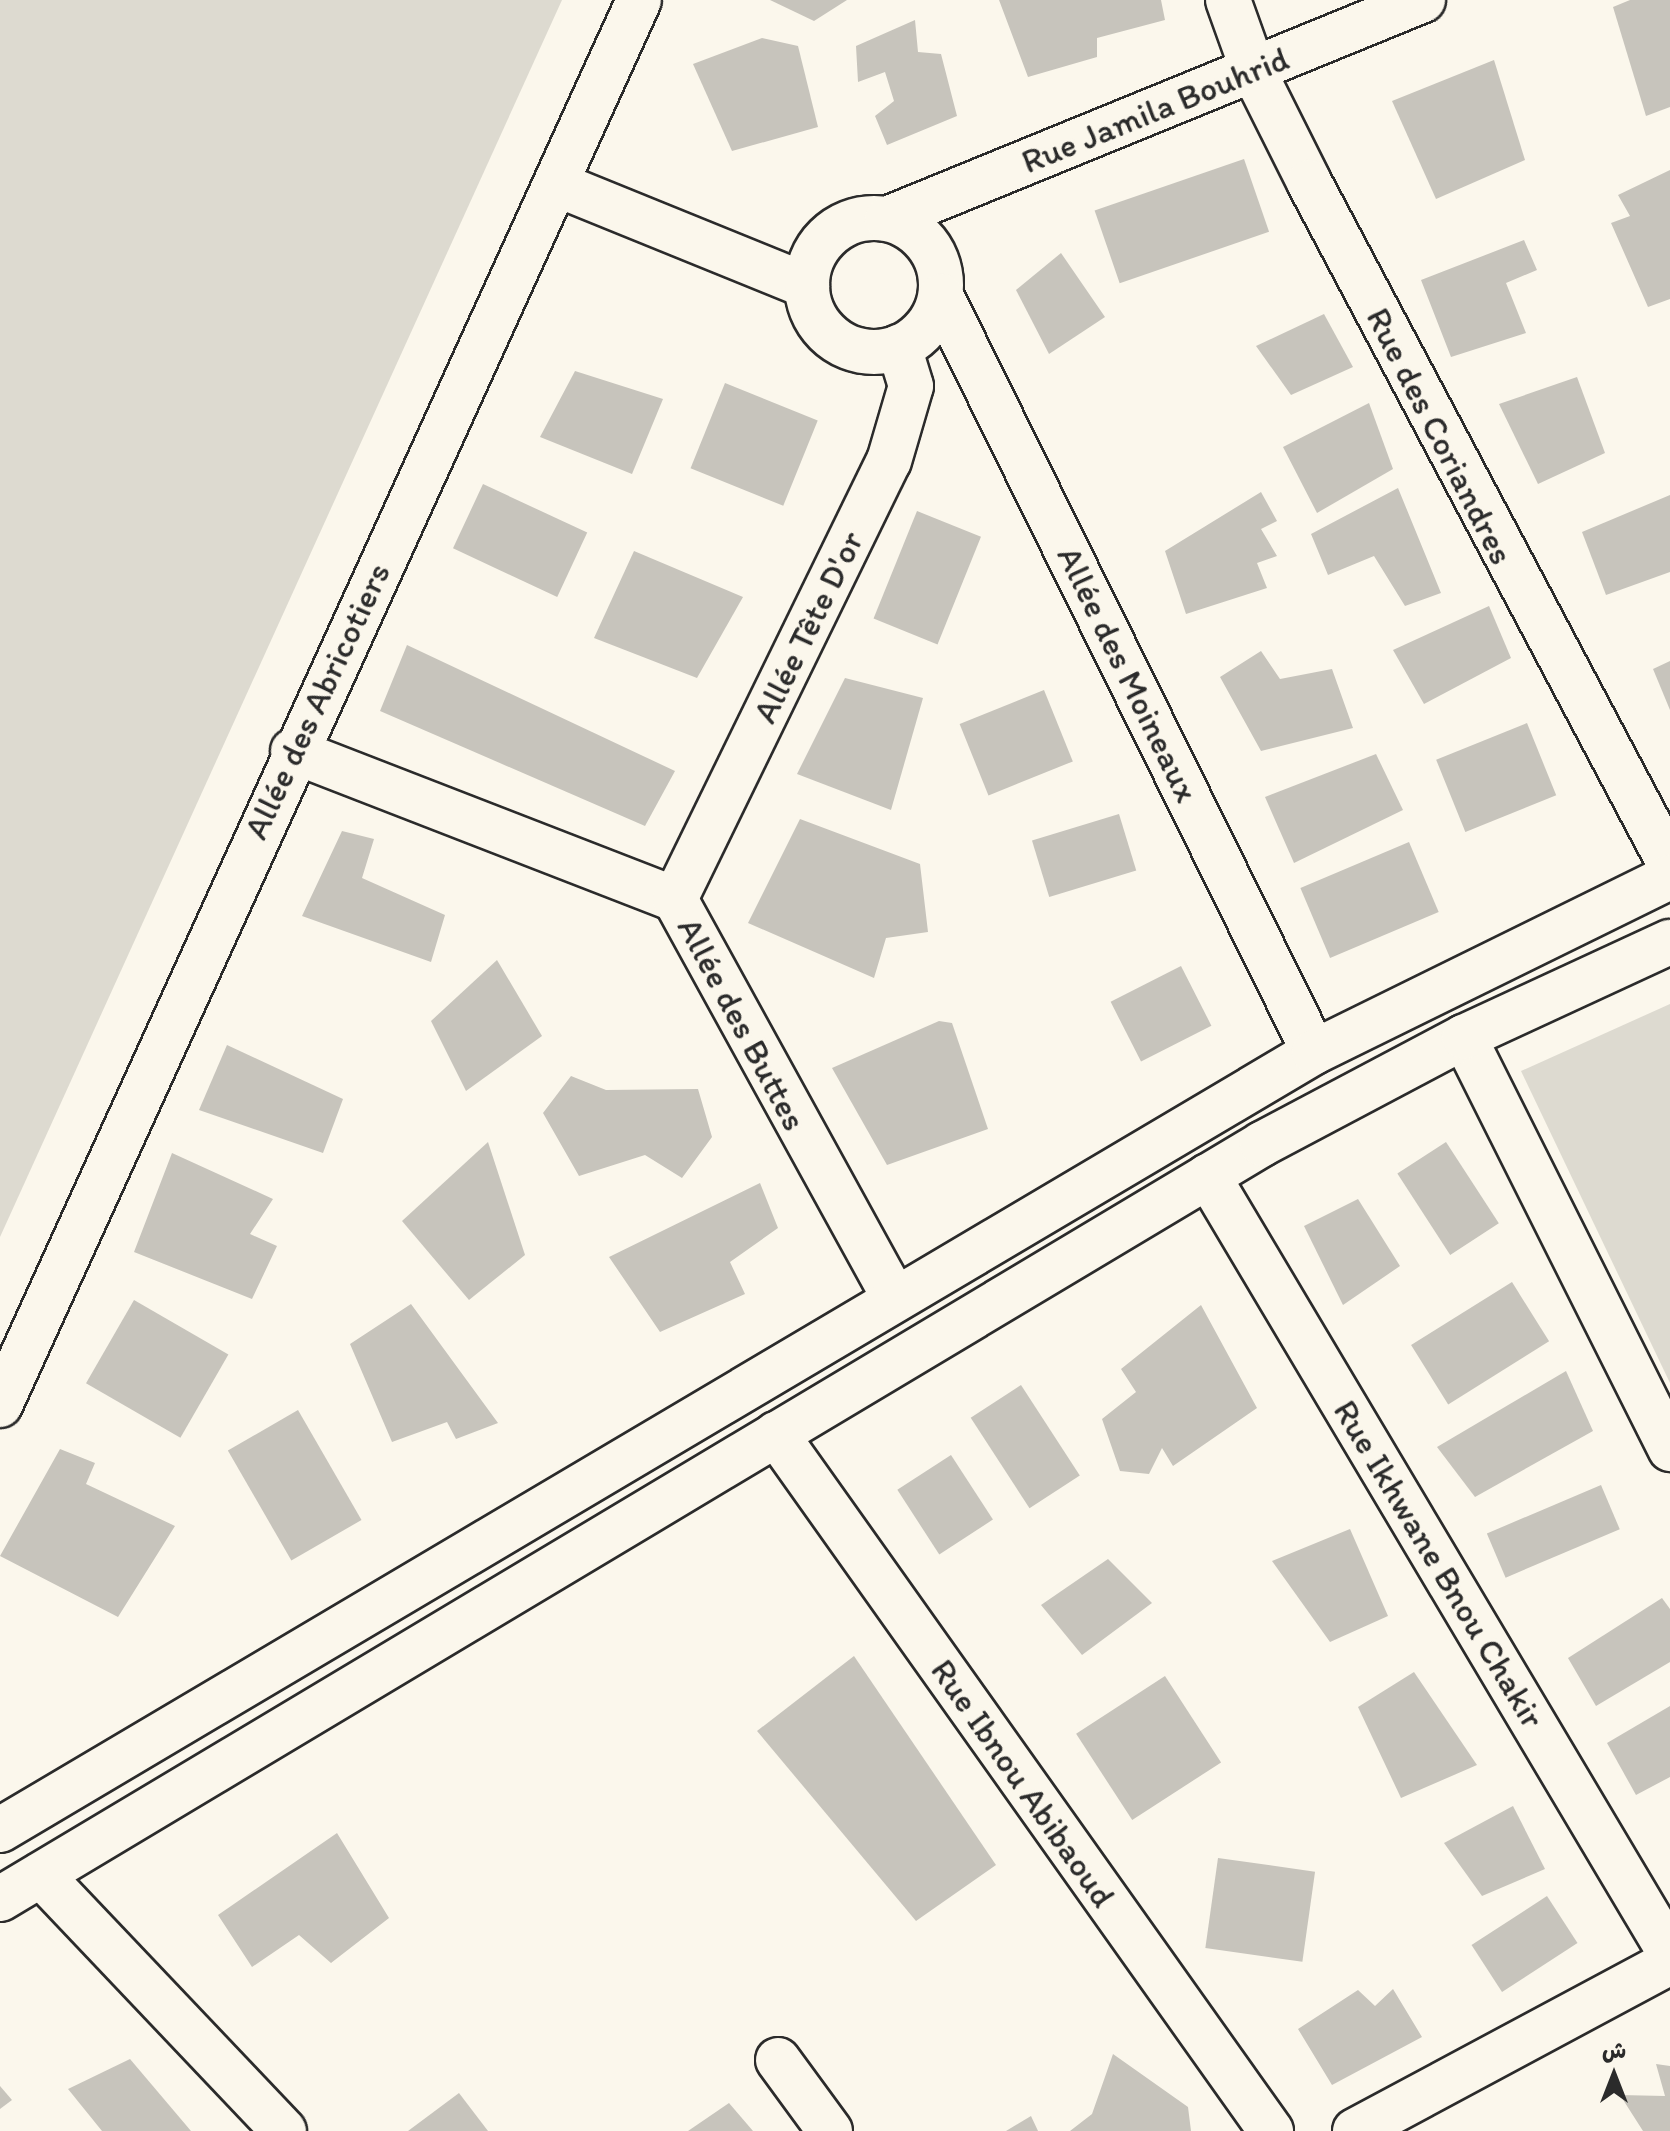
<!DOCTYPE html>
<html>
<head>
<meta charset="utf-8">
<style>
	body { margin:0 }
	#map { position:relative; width:1670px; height:2131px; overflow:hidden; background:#fbf7ec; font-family:Itim,"Playpen Sans Arabic",sans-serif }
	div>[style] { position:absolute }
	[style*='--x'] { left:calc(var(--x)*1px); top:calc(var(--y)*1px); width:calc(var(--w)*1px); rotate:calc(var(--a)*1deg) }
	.green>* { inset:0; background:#dddad0 }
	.building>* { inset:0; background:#c7c4bc; transform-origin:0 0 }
	.roads { filter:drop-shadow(2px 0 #2b2b2b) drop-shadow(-2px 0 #2b2b2b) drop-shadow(0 2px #2b2b2b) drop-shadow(0 -2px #2b2b2b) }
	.minor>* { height:44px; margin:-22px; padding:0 22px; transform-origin:22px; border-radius:22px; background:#fbf7ec }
	.minor>.ring { margin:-22px; padding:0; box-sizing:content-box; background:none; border:44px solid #fbf7ec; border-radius:50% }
	.major>* { height:44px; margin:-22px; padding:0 22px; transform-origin:22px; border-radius:22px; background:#fbf7ec }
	span { translate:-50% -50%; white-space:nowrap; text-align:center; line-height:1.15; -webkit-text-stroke:6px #fbf7ec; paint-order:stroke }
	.street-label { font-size:34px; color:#2b2b2b }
	.north { position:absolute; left:1574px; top:2035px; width:80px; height:80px; -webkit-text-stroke:6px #fbf7ec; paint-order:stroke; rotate:0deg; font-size:22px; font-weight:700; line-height:32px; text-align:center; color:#2b2b2b }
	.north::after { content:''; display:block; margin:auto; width:28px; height:36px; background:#2b2b2b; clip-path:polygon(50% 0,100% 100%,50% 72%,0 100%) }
</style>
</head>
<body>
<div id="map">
	<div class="green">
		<i style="clip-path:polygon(0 0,562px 0,0 1237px)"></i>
		<i style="clip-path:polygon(1670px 1004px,1670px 1383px,1521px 1071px)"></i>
	</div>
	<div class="building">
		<i style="clip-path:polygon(770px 0,847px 0,814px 21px)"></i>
		<i style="clip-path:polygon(999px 0,1161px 0,1165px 20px,1097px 38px,1097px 57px,1028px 77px)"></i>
		<i style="clip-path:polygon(1630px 0,1670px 0,1670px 107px,1646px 116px,1613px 7px)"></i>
		<i style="clip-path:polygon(915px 20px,918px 52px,941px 54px,957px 116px,887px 145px,875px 116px,894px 101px,885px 72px,858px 82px,856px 46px)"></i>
		<i style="clip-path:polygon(762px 38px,798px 46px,818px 127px,732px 151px,693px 64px)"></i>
		<i style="clip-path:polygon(1494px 60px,1525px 160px,1436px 199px,1392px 101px)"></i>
		<i style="left:1244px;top:159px;width:77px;height:158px;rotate:71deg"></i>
		<i style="clip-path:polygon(1670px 170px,1670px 299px,1648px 307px,1611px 223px,1630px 216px,1618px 195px)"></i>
		<i style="clip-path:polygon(1524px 240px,1537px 270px,1506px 283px,1526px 333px,1451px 357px,1421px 280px)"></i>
		<i style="clip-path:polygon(1061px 253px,1105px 317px,1049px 354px,1016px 290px)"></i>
		<i style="clip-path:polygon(1324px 314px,1353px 367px,1291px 395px,1256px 346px)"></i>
		<i style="clip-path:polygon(575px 371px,663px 399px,632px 474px,540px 437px)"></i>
		<i style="clip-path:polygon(1577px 377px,1605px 453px,1538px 484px,1499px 404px)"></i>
		<i style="left:725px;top:383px;width:100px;height:92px;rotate:22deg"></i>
		<i style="clip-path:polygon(1369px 403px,1393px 469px,1317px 513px,1283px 447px)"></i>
		<i style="left:483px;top:484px;width:115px;height:71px;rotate:25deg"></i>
		<i style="clip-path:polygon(1398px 488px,1441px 593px,1405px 606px,1374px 556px,1328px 575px,1311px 534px)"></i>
		<i style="clip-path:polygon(1261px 492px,1277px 521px,1261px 529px,1277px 556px,1257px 563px,1267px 588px,1186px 614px,1165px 551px)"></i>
		<i style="clip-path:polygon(1670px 495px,1670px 572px,1606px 595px,1582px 532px)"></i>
		<i style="left:917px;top:511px;width:69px;height:116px;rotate:22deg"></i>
		<i style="clip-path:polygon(634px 551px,743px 597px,697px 678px,594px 638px)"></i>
		<i style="clip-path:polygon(1489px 606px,1511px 658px,1424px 704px,1393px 650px)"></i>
		<i style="clip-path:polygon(407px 645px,675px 771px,645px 826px,380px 711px)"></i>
		<i style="clip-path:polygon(1261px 651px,1280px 679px,1332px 669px,1353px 728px,1261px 751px,1220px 677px)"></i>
		<i style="clip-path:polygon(1670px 661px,1670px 710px,1653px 669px)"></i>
		<i style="clip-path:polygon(845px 678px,923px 698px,891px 810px,797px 774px)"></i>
		<i style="left:1044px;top:690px;width:77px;height:91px;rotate:68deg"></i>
		<i style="left:1527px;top:723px;width:78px;height:98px;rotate:68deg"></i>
		<i style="clip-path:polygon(1376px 754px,1403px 810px,1294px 863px,1265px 797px)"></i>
		<i style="left:1119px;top:814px;width:59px;height:91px;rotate:73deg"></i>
		<i style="clip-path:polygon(800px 819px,920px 864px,928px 932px,886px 938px,874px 978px,748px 923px)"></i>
		<i style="clip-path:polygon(342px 831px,374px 839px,362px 878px,445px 915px,431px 962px,302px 916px)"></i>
		<i style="left:1409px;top:842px;width:76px;height:118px;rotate:67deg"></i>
		<i style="clip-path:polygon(497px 960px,542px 1036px,466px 1091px,431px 1021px)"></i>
		<i style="left:1181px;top:966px;width:67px;height:79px;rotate:63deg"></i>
		<i style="clip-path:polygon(939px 1021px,952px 1023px,988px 1129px,887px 1165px,832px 1068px)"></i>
		<i style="clip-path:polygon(227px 1045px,343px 1099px,323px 1153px,199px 1110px)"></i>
		<i style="clip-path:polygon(571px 1076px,606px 1090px,698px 1089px,712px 1137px,682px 1178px,645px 1155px,579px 1176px,543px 1113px)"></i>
		<i style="clip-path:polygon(488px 1142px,525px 1255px,469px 1300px,402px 1221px)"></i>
		<i style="left:1446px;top:1142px;width:97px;height:58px;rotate:57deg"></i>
		<i style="clip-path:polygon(172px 1153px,273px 1199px,250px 1234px,277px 1246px,252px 1299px,134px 1252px)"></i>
		<i style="clip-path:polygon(760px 1183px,778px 1228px,730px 1262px,745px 1294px,660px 1332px,609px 1257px)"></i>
		<i style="clip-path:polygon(1358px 1199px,1400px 1266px,1343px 1305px,1304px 1226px)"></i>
		<i style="left:1512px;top:1282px;width:70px;height:119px;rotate:58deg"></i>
		<i style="left:134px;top:1300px;width:109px;height:96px;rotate:30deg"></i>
		<i style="clip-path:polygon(411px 1304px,498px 1423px,456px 1439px,447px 1422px,392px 1442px,350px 1344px)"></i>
		<i style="clip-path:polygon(1201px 1305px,1257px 1408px,1173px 1466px,1162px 1448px,1149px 1474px,1120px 1471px,1102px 1419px,1136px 1392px,1121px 1369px)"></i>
		<i style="clip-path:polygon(1566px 1371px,1593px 1431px,1475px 1497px,1437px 1447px)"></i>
		<i style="left:1021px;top:1385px;width:108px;height:60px;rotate:57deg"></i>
		<i style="left:298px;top:1410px;width:127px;height:81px;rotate:60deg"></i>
		<i style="clip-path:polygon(60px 1449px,95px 1463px,86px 1484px,175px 1526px,118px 1617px,0 1556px)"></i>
		<i style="left:951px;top:1455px;width:77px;height:64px;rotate:57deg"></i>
		<i style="left:1601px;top:1485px;width:48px;height:124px;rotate:67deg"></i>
		<i style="clip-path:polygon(1350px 1529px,1388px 1616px,1330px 1642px,1272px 1561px)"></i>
		<i style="clip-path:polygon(1108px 1559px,1152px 1603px,1082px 1655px,1041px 1605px)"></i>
		<i style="clip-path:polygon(1662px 1598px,1670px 1609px,1670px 1662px,1596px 1706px,1568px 1658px)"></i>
		<i style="clip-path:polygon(854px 1656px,996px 1865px,916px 1921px,757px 1731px)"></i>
		<i style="clip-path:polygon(1414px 1672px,1477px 1765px,1401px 1798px,1358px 1707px)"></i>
		<i style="left:1165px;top:1676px;width:103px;height:106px;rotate:57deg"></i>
		<i style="clip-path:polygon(1670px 1706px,1670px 1777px,1636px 1795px,1607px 1743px)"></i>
		<i style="clip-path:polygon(1513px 1806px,1545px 1869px,1482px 1896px,1444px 1843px)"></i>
		<i style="clip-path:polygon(337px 1833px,389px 1918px,331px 1963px,299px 1935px,252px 1967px,218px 1915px)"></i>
		<i style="left:1218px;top:1858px;width:98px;height:91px;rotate:8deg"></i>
		<i style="left:1547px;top:1896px;width:56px;height:90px;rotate:57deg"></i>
		<i style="clip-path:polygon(1393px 1989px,1422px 2037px,1332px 2085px,1298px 2029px,1358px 1990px,1375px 2006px)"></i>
		<i style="clip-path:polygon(1113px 2054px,1188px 2107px,1191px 2131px,1070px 2131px,1092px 2114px)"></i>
		<i style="clip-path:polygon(130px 2059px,191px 2131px,102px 2131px,68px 2089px)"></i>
		<i style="clip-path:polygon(1656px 2064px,1670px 2066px,1670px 2131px,1643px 2131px,1620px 2095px,1665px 2096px)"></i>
		<i style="clip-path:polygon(0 2086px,12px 2100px,0 2109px)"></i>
		<i style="clip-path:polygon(459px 2093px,488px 2131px,408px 2131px)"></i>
		<i style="clip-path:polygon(729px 2103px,753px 2131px,688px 2131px)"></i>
		<i style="clip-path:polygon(1031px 2116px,1038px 2131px,1006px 2131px)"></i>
	</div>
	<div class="roads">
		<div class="minor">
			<i style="--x:1228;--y:0;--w:74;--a:70.3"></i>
			<i style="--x:1253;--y:70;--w:125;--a:63.4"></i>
			<i style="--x:1309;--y:182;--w:772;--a:62.11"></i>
			<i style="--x:556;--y:184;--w:271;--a:22.1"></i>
			<i class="ring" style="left:807px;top:218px;width:90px;height:90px"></i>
			<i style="--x:887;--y:219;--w:579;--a:-22.22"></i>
			<i style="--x:941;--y:296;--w:843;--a:63.74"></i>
			<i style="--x:293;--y:751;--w:410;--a:21.2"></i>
			<i style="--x:675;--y:899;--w:453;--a:61.2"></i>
			<i style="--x:675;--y:899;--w:487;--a:-64"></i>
			<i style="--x:889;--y:461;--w:78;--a:-73.7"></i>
			<i style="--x:911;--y:386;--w:41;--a:-107.1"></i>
			<i style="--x:1464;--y:1037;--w:461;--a:63.4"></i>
			<i style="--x:1208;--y:1176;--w:904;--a:59.26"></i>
			<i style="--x:0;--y:1405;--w:1543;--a:-65.54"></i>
			<i style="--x:776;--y:1434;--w:855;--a:54.62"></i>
			<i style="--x:41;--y:1875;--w:353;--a:46.5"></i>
			<i style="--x:778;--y:2060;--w:88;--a:53.8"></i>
			<i style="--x:1355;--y:2131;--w:357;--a:-28.2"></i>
		</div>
		<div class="major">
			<i style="--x:0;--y:1830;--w:1527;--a:-30.63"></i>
			<i style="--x:1314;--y:1052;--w:397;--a:-26.2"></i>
			<i style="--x:0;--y:1899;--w:1471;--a:-30.89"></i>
			<i style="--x:1262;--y:1144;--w:229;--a:-27.9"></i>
			<i style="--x:1464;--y:1037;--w:227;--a:-24.8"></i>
		</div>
	</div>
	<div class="street-label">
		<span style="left:1155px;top:110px;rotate:-22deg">Rue Jamila Bouhrid</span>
		<span style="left:1440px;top:436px;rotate:63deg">Rue des Coriandres</span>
		<span style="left:808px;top:627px;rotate:-64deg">Allée Tête D'or</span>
		<span style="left:1128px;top:674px;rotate:64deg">Allée des Moineaux</span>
		<span style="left:317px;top:701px;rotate:-65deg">Allée des Abricotiers</span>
		<span style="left:742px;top:1024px;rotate:62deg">Allée des Buttes</span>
		<span style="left:1439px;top:1564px;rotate:59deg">Rue Ikhwane Bnou Chakir</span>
		<span style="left:1023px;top:1783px;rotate:55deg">Rue Ibnou Abibaoud</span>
	</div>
	<div class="north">ش</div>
</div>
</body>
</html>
